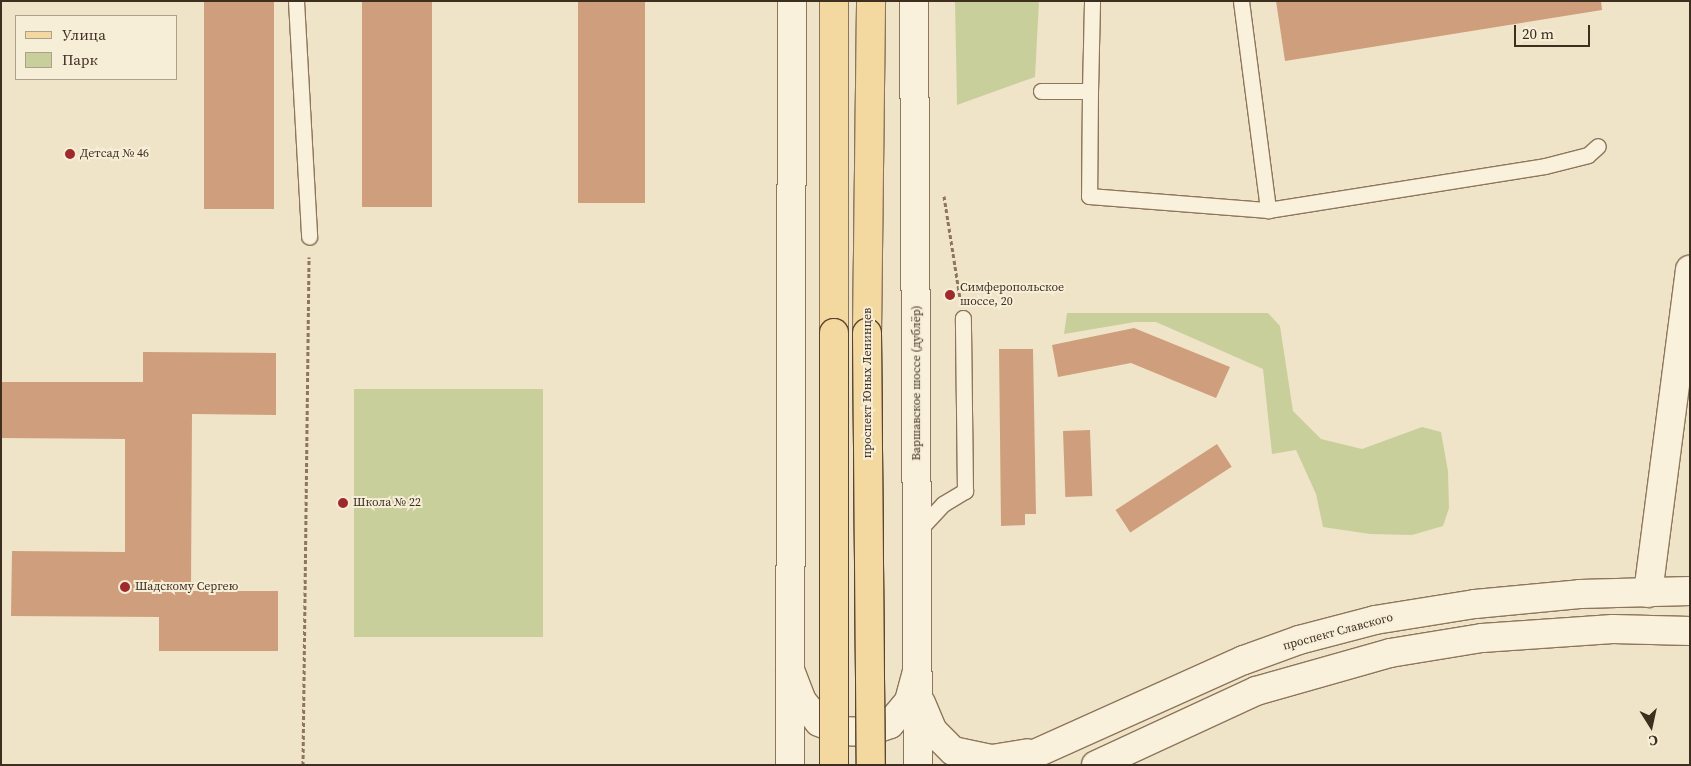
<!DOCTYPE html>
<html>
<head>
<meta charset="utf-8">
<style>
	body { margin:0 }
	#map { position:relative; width:1691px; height:766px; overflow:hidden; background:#f0e4c8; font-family:"Source Serif 4",serif }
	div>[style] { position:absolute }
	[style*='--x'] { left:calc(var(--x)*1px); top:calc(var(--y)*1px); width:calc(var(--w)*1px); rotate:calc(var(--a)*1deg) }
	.green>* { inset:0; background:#c9cf9b; transform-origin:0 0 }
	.building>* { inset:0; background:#cf9f7d; transform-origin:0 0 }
	.path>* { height:3px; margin-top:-1.5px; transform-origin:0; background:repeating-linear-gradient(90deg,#8d765c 0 4px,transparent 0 6.5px) }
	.roads { filter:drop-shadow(1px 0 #8d765c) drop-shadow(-1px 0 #8d765c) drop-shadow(0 1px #8d765c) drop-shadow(0 -1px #8d765c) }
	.service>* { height:15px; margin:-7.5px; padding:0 7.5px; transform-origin:7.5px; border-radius:7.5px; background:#faf1dc }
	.minor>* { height:28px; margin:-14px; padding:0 14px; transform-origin:14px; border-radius:14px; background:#faf1dc }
	.secondary>* { height:28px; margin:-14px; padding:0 14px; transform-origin:14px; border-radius:14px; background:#faf1dc }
	.primary>* { height:28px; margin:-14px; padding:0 14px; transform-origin:14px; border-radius:14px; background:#f3d9a0 }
	.bridges { filter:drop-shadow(1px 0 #5b4430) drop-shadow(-1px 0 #5b4430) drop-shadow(0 1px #5b4430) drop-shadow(0 -1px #5b4430) }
	.primary-bridge>* { height:28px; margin:-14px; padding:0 14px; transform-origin:14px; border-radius:14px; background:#f3d9a0 }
	.dots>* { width:14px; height:14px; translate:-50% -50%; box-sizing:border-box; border:2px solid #f7eed8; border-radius:50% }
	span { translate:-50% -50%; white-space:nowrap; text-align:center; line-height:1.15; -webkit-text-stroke:4px #f7eed8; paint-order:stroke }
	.poi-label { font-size:12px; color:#3d2e20 }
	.left { translate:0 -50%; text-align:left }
	.street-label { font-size:12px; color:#3d2e20 }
	.frame { position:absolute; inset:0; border:2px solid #3d2e20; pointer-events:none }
	.legend { position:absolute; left:15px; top:15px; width:162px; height:65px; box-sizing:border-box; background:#f7eed8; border:1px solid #ada18e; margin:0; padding:6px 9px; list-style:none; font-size:15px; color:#3d2e20 }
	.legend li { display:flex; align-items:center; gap:10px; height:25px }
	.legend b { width:25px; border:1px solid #ada18e }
	.north { position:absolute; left:1626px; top:701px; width:50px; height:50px; -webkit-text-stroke:4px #f7eed8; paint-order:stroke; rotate:170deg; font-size:14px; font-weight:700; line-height:20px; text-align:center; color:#3d2e20 }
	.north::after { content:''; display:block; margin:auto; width:18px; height:22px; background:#3d2e20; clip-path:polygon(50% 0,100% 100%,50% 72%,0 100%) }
	.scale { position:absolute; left:1514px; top:25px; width:76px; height:22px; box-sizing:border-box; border:2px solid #3d2e20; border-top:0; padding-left:6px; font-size:15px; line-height:18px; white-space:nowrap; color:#3d2e20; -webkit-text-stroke:4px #f7eed8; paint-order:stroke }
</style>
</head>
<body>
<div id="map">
	<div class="green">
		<i style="clip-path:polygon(955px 1px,1039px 1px,1035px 77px,957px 105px)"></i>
		<i style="clip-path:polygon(1067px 313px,1268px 313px,1280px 326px,1293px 411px,1321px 439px,1362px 449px,1422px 427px,1441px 432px,1448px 471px,1449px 508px,1443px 526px,1412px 535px,1370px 534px,1323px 527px,1316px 494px,1296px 450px,1272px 454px,1263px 369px,1156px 322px,1135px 322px,1064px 334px)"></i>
		<i style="left:543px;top:389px;width:248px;height:189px;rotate:90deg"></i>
	</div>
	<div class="building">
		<i style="left:204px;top:1px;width:70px;height:208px"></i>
		<i style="left:362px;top:1px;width:70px;height:206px"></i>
		<i style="left:578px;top:1px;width:67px;height:202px"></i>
		<i style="clip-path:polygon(1276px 1px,1601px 1px,1602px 10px,1285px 61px)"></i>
		<i style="clip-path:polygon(1134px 328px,1230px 367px,1216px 398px,1131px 363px,1058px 377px,1052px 345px)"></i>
		<i style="clip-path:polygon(999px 349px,1033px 349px,1036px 514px,1025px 514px,1025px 525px,1001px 526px)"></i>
		<i style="clip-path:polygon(143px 352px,276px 353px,276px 415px,192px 414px,191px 591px,278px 591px,278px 651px,159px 651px,159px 617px,11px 616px,12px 551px,125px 552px,125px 439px,1px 438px,1px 382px,143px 382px)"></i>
		<i style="left:1090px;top:430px;width:66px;height:27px;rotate:88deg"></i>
		<i style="left:1217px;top:444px;width:27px;height:121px;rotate:57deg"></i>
	</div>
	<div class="path">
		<i style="--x:944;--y:196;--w:103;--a:81.1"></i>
		<i style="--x:303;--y:765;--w:508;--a:-89.32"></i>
	</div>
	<div class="roads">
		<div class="service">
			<i style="--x:296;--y:1;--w:236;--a:86.8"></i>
			<i style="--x:1241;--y:1;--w:211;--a:82.6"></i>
			<i style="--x:1041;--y:91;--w:49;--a:0"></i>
			<i style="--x:1090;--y:91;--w:90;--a:-88.7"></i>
			<i style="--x:1090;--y:91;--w:105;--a:90.5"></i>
			<i style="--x:1089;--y:196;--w:180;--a:4.5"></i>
			<i style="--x:1268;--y:210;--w:280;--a:-9"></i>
			<i style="--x:1545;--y:166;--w:44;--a:-14.3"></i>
			<i style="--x:1588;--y:155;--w:13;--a:-42"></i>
			<i style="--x:917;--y:532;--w:38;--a:-47"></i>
			<i style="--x:943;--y:504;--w:26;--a:-31"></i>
			<i style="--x:965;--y:491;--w:173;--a:-90.7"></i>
		</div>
		<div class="minor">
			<i style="--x:1648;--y:593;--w:326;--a:-82.6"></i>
			<i style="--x:790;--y:670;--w:33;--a:69"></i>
			<i style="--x:802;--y:701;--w:27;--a:51"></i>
			<i style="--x:819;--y:722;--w:24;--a:22"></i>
			<i style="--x:841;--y:731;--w:26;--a:2"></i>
			<i style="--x:867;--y:732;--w:24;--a:-19"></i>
			<i style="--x:890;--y:724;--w:30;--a:-50"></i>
			<i style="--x:909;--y:701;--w:30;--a:-75"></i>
		</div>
		<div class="secondary">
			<i style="--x:914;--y:1;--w:764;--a:89.7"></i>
			<i style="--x:921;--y:703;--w:30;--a:67"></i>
			<i style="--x:933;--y:731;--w:28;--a:45"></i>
			<i style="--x:953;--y:751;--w:40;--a:12"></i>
			<i style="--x:992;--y:759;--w:36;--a:-9"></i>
			<i style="--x:790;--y:765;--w:764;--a:-89.85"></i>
			<i style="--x:1010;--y:765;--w:256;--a:-24.2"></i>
			<i style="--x:1244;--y:660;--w:59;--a:-20"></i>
			<i style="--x:1299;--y:640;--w:79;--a:-14.7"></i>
			<i style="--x:1375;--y:620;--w:101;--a:-9.1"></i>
			<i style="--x:1475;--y:604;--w:105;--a:-5.4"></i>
			<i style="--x:1580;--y:594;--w:110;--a:-1.6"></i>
			<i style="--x:1096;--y:765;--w:176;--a:-24.8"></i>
			<i style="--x:1256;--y:691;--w:139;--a:-15.8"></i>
			<i style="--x:1390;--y:653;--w:93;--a:-9.3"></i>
			<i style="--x:1482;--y:638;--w:131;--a:-3.9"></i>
			<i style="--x:1613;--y:629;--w:77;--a:1.5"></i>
		</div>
		<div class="primary">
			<i style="--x:834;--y:333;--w:332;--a:-90"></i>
			<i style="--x:867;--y:333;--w:332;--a:-89.3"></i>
		</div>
	</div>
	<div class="bridges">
		<div class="primary-bridge">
			<i style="--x:834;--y:333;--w:432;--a:90"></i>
			<i style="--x:867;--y:333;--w:432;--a:89.5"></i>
		</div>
	</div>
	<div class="dots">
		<i style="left:70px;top:154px;background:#9e2a2b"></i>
		<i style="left:950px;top:295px;background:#9e2a2b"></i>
		<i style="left:343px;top:503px;background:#9e2a2b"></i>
		<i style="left:125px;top:587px;background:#9e2a2b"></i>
	</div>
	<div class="poi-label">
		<span class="left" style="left:80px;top:154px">Детсад № 46</span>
		<span class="left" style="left:960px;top:295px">Симферопольское<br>шоссе, 20</span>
		<span class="left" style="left:353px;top:503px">Школа № 22</span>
		<span class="left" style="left:135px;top:587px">Шадскому Сергею</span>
	</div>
	<div class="street-label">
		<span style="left:868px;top:383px;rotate:-90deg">проспект Юных Ленинцев</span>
		<span style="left:917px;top:383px;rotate:-90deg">Варшавское шоссе (дублёр)</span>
		<span style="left:1338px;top:632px;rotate:-15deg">проспект Славского</span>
	</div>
	<div class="frame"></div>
	<ul class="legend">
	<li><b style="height:6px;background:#f3d9a0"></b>Улица</li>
	<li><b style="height:14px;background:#c9cf9b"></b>Парк</li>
	</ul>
	<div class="north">С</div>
	<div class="scale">20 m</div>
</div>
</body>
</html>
